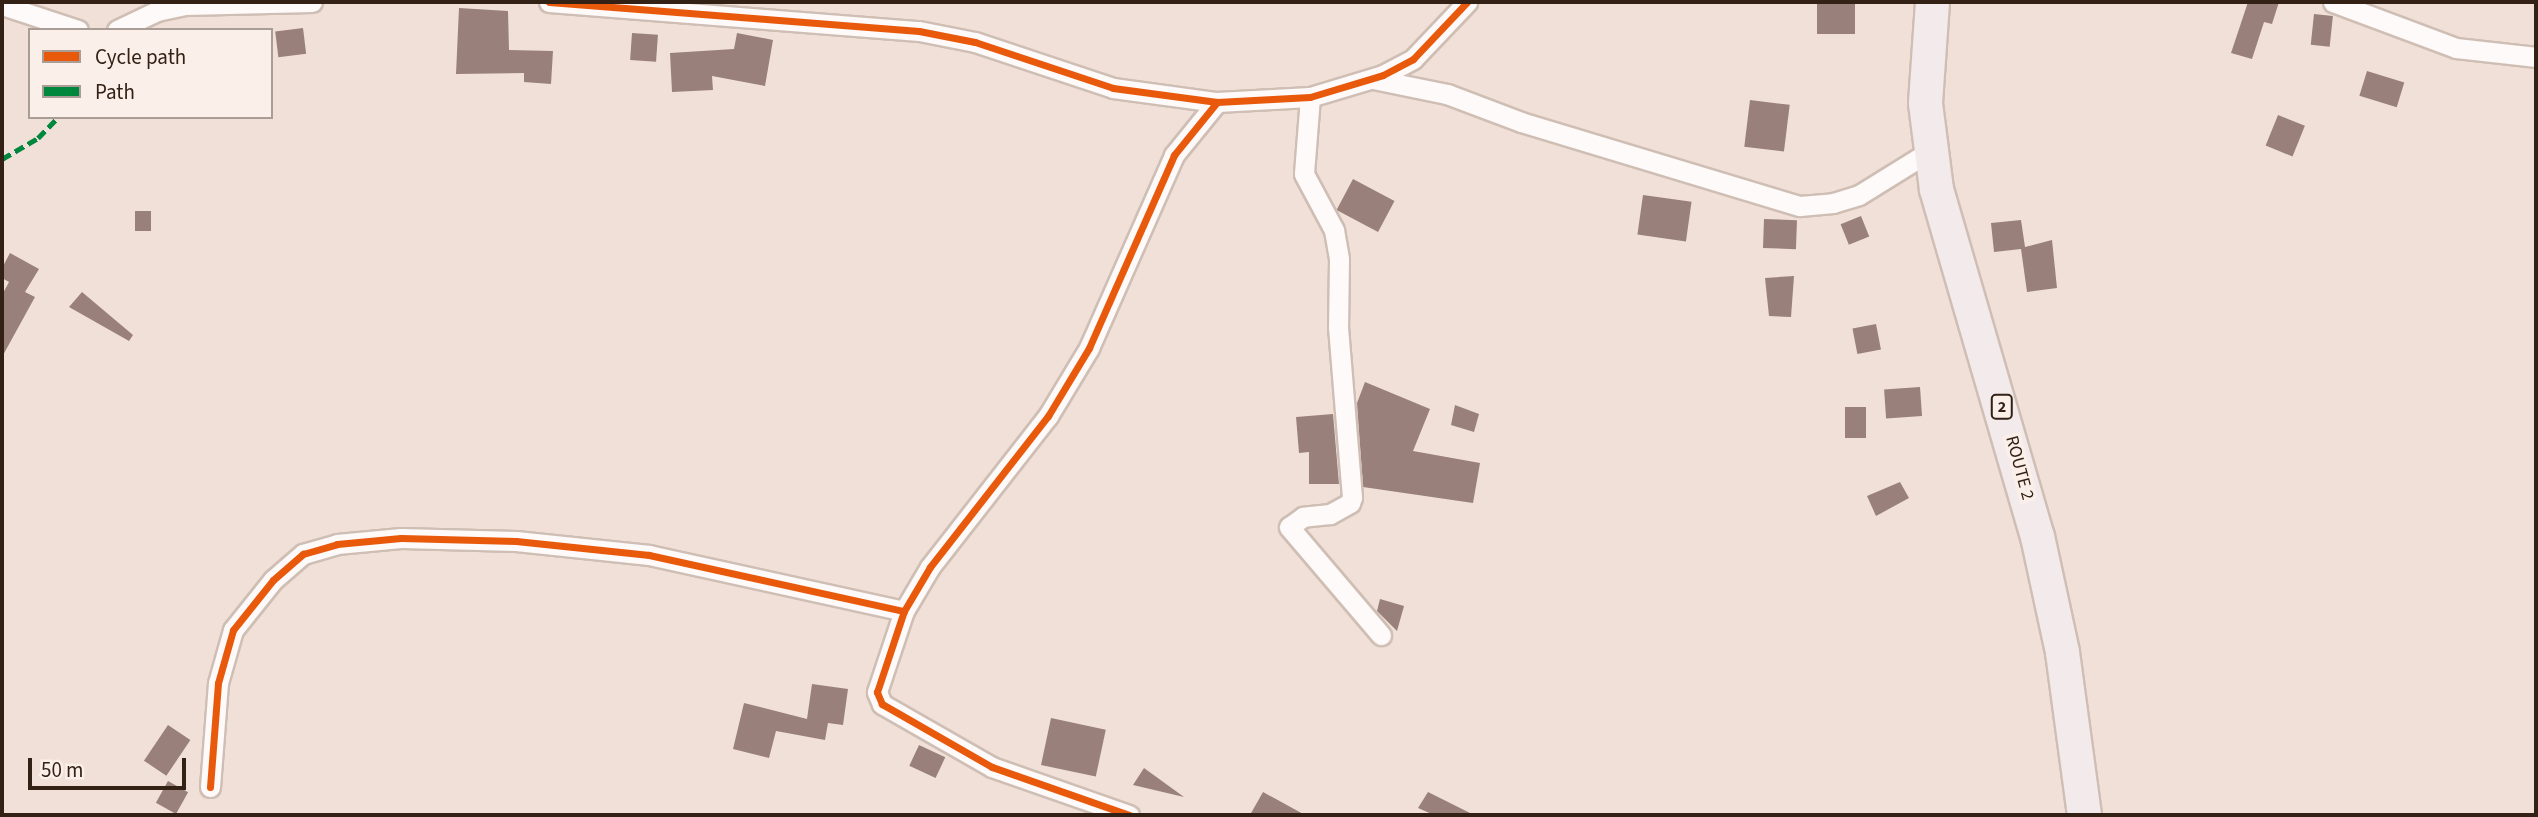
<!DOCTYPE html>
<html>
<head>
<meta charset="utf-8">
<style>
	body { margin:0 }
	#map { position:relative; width:2538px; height:817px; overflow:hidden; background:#f1e0d7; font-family:"Source Sans 3",sans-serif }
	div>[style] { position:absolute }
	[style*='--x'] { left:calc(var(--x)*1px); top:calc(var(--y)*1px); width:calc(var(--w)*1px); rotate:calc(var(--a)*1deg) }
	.building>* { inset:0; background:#99807a; transform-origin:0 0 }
	.roads { filter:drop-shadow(2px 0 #cfbeb4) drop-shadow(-2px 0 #cfbeb4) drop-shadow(0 2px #cfbeb4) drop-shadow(0 -2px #cfbeb4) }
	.street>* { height:19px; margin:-9.5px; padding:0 9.5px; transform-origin:9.5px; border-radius:9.5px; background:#fdfaf9 }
	.highway>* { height:33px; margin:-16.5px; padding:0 16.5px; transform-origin:16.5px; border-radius:16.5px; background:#f3eaeb }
	.quiet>* { height:5px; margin-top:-2.5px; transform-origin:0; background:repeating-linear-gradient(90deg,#00873e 0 10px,transparent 0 15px) }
	.cycleway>* { height:7px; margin:-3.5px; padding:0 3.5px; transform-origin:3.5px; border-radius:3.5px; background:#e8590c }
	span { translate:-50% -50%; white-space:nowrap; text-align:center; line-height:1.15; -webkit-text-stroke:7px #faefe9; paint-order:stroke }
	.shield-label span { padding:2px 5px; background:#faefe9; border:2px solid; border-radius:5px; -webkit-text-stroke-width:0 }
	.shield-label { font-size:16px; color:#332116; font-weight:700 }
	.street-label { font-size:18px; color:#332116 }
	.frame { position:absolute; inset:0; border:4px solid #332116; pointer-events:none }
	.legend { position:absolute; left:28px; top:28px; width:245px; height:91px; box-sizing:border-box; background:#faefe9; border:2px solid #aa9d95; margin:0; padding:9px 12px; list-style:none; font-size:21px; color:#332116 }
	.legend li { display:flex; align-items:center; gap:14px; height:35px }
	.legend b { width:35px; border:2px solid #aa9d95 }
	.scale { position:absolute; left:28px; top:758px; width:158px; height:32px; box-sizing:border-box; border:4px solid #332116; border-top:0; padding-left:9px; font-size:21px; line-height:24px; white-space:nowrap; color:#332116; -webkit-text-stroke:5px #faefe9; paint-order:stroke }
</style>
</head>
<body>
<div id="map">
	<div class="building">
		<i style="left:1817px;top:2px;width:38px;height:32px"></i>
		<i style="clip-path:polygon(2248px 2px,2279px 2px,2272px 24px,2264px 22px,2252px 59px,2231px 53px)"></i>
		<i style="clip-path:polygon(459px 8px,508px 11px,509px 50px,553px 51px,551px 84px,524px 82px,524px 73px,456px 74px)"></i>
		<i style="left:2314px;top:14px;width:19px;height:31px;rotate:6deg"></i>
		<i style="left:303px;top:28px;width:26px;height:28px;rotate:83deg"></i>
		<i style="left:632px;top:33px;width:26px;height:27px;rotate:4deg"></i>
		<i style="clip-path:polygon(737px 33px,773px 40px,765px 86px,712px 76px,713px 90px,672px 92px,670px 53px,734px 49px)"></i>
		<i style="left:2367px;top:71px;width:39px;height:26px;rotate:17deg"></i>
		<i style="left:1750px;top:100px;width:40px;height:47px;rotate:7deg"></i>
		<i style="left:2278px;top:115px;width:29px;height:33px;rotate:22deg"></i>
		<i style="left:1353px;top:179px;width:47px;height:35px;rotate:28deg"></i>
		<i style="left:1643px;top:195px;width:49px;height:40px;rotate:8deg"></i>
		<i style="left:135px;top:211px;width:16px;height:20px"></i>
		<i style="left:1861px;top:216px;width:22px;height:22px;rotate:68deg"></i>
		<i style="left:1764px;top:219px;width:33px;height:29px;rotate:2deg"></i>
		<i style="clip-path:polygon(2021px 220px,2025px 247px,2052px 240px,2057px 288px,2027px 292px,2021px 249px,1994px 252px,1991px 223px)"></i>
		<i style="clip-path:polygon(10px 253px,39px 269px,25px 292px,35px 297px,2px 357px,2px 295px,9px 282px,2px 278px,2px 268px)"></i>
		<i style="clip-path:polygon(1794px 276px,1791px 317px,1769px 316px,1765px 278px)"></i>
		<i style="clip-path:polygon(82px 292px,133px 335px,129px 341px,69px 307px)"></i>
		<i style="left:1876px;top:324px;width:26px;height:24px;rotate:79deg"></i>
		<i style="clip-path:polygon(1365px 382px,1430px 409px,1413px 451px,1480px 463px,1473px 503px,1363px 487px,1357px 403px)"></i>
		<i style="left:1920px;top:387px;width:29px;height:36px;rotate:86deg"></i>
		<i style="clip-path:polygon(1455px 405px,1479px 414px,1474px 432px,1451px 425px)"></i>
		<i style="left:1845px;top:407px;width:21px;height:31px"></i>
		<i style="clip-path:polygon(1333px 414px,1339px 484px,1309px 484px,1309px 452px,1299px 453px,1296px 417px)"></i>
		<i style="clip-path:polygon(1900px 482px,1909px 498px,1876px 516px,1867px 496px)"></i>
		<i style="clip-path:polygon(1380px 599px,1404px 606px,1397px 631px,1377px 611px)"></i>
		<i style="clip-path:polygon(812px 684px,848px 689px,843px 725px,828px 723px,825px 740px,776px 731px,769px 758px,733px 749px,744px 703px,807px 719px)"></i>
		<i style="left:1051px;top:718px;width:56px;height:48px;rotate:12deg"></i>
		<i style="left:168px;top:725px;width:27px;height:43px;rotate:34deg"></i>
		<i style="left:919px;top:745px;width:29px;height:23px;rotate:25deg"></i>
		<i style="clip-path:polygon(1144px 768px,1184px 797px,1133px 785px)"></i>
		<i style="left:168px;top:781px;width:23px;height:25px;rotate:29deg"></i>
		<i style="clip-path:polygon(1263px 792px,1305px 815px,1250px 815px)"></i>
		<i style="clip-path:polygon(1428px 792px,1474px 815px,1434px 815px,1418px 808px)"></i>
	</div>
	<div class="roads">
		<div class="street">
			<i style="--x:549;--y:2;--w:371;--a:4.5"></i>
			<i style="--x:919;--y:31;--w:57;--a:11.1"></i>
			<i style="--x:975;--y:42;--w:145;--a:18.4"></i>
			<i style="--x:1113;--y:88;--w:105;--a:7.7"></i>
			<i style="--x:1217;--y:102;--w:93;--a:-3.1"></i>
			<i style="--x:1310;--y:97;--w:76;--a:-16.8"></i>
			<i style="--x:1383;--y:75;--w:34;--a:-28"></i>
			<i style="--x:1413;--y:59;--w:79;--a:-46.5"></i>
			<i style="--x:2333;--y:2;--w:131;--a:20.5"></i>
			<i style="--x:2456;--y:48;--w:81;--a:6.4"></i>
			<i style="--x:2;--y:5;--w:80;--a:18.2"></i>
			<i style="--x:117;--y:30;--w:44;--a:-25.4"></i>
			<i style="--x:157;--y:11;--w:30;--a:-12"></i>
			<i style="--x:186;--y:5;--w:126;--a:-1.4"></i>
			<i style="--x:1373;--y:79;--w:76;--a:11.5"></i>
			<i style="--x:1447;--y:94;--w:79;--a:20.7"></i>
			<i style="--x:1521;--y:122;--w:291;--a:16.8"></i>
			<i style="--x:1800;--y:206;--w:33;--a:-5"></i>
			<i style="--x:1833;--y:203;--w:27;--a:-17"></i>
			<i style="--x:1859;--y:195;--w:84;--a:-31.8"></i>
			<i style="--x:1310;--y:97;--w:77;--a:94.5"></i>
			<i style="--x:1304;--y:174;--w:64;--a:61.8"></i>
			<i style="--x:1334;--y:230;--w:29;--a:80"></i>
			<i style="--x:1339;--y:259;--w:68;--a:90.8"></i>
			<i style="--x:1338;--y:327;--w:171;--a:85.3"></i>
			<i style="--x:1352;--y:497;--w:6;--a:108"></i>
			<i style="--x:1350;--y:503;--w:23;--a:151"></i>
			<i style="--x:1330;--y:514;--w:27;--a:174"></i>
			<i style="--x:1303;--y:517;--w:17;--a:144"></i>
			<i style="--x:1289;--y:527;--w:142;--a:49.6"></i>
			<i style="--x:210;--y:787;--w:104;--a:-85.6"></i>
			<i style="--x:218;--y:683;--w:55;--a:-74.2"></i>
			<i style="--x:233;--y:630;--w:64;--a:-51.3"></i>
			<i style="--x:273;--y:580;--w:40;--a:-41"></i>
			<i style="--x:303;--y:554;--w:35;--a:-16"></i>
			<i style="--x:337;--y:544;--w:64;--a:-5.4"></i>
			<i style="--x:401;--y:538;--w:115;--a:1.5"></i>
			<i style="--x:516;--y:541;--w:134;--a:6"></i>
			<i style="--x:649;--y:555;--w:261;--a:12.4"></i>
			<i style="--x:1129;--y:815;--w:145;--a:-160.7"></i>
			<i style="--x:992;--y:767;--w:127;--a:-150.2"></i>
			<i style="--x:882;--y:704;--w:13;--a:-113"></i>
			<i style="--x:877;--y:692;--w:85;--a:-71.6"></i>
			<i style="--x:904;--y:611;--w:51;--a:-59.4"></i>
			<i style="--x:930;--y:567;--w:192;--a:-52"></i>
			<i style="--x:1048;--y:416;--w:79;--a:-58.9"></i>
			<i style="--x:1089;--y:348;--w:211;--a:-66.2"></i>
			<i style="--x:1174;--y:155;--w:68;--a:-50.9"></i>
		</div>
		<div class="highway">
			<i style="--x:1932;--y:2;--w:101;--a:94"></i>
			<i style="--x:1925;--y:103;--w:87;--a:82.7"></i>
			<i style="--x:1936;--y:189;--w:361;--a:73.8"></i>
			<i style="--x:2037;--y:536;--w:119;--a:77.8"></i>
			<i style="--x:2062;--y:652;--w:164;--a:82.3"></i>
		</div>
	</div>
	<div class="quiet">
		<i style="--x:2;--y:159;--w:42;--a:-30.3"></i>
		<i style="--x:38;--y:138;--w:29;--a:-46"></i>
	</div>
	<div class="cycleway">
		<i style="--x:549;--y:2;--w:371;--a:4.5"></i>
		<i style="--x:919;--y:31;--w:57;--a:11.1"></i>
		<i style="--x:975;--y:42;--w:145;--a:18.4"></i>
		<i style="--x:1113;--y:88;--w:105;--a:7.7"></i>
		<i style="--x:1217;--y:102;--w:93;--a:-3.1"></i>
		<i style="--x:1310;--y:97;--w:76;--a:-16.8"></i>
		<i style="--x:1383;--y:75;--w:34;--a:-28"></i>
		<i style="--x:1413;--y:59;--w:79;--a:-46.5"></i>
		<i style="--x:210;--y:787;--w:104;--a:-85.6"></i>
		<i style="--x:218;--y:683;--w:55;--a:-74.2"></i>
		<i style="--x:233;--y:630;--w:64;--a:-51.3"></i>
		<i style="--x:273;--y:580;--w:40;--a:-41"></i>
		<i style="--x:303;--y:554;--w:35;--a:-16"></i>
		<i style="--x:337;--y:544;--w:64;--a:-5.4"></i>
		<i style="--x:401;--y:538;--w:115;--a:1.5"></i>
		<i style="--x:516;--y:541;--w:134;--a:6"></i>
		<i style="--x:649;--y:555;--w:261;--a:12.4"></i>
		<i style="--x:1129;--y:815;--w:145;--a:-160.7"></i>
		<i style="--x:992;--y:767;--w:127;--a:-150.2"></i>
		<i style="--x:882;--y:704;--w:13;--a:-113"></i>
		<i style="--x:877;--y:692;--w:85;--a:-71.6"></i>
		<i style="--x:904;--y:611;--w:51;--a:-59.4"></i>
		<i style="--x:930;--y:567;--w:192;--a:-52"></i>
		<i style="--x:1048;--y:416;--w:79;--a:-58.9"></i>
		<i style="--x:1089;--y:348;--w:211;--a:-66.2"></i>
		<i style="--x:1174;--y:155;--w:68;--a:-50.9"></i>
	</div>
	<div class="shield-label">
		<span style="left:2002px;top:407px">2</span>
	</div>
	<div class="street-label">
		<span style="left:2019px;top:468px;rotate:75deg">ROUTE 2</span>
	</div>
	<div class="frame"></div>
	<ul class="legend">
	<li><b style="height:9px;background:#e8590c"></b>Cycle path</li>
	<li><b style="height:9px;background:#00873e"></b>Path</li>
	</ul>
	<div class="scale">50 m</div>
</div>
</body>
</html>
